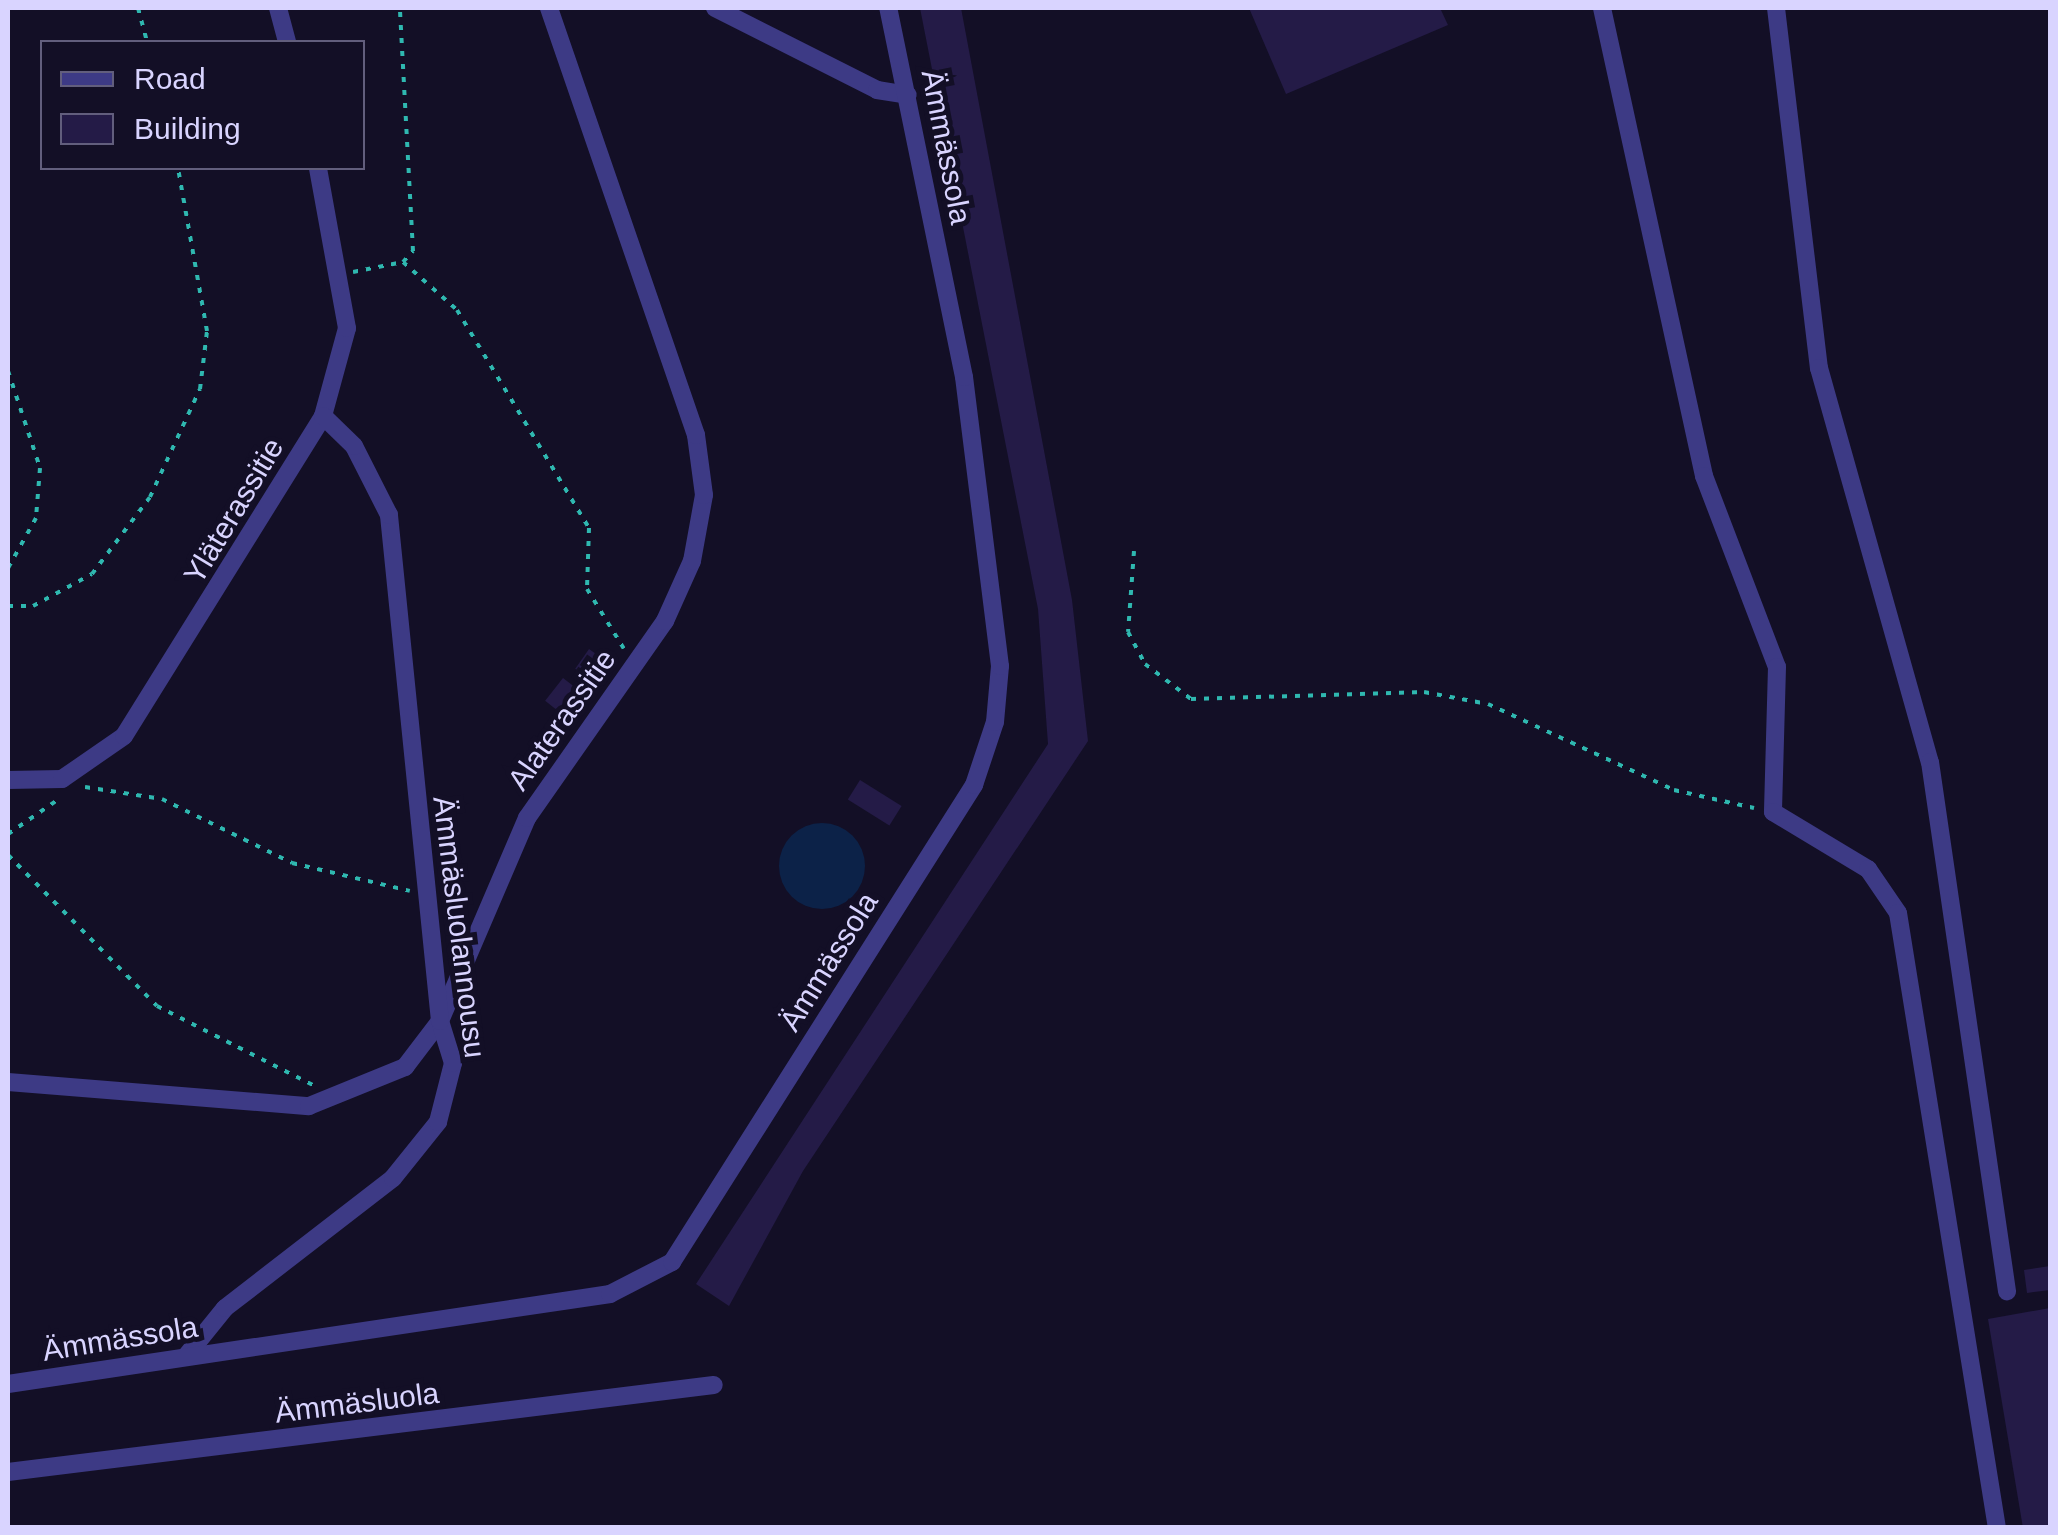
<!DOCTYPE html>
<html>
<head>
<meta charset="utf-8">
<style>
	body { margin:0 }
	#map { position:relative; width:2058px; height:1535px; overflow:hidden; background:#130f26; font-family:Helvetica,sans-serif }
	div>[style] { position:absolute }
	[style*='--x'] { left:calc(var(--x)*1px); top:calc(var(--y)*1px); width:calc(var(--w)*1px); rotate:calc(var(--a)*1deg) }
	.water>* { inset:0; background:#0c2248 }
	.round { border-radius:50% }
	.building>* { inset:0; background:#241b47; transform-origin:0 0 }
	.path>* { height:4px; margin-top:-2px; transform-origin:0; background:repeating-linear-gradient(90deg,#2fb8b0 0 5px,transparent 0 13px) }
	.minor>* { height:18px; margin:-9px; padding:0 9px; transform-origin:9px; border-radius:9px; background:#3d3a85 }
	span { translate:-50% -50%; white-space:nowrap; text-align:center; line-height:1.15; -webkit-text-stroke:10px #130f26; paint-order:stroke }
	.street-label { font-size:30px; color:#d9d4ff }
	.frame { position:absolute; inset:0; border:10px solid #d9d4ff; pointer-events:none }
	.legend { position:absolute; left:40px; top:40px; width:325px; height:130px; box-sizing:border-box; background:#130f26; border:2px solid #625e7d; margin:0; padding:12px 18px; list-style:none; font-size:30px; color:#d9d4ff }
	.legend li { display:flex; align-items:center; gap:20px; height:50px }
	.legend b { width:50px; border:2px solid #625e7d }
</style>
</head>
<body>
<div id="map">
	<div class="water">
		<i class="round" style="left:779px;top:823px;width:86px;height:86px"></i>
	</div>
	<div class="building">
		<i style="clip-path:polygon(920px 8px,961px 8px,1072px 600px,1088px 741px,803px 1171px,729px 1306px,696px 1284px,1048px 744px,1038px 609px)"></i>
		<i style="clip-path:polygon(1249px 8px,1440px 8px,1448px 25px,1286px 94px)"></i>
		<i style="left:589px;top:649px;width:19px;height:24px;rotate:35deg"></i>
		<i style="left:563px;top:678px;width:16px;height:29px;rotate:38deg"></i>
		<i style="left:860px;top:780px;width:49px;height:23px;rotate:32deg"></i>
		<i style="clip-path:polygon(2050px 1266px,2050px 1290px,2027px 1293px,2024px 1270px)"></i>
		<i style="clip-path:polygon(2050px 1308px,2050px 1528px,2023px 1528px,1988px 1319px)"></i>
	</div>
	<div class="path">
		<i style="--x:138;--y:8;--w:35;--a:75"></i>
		<i style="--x:403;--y:262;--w:72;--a:41.6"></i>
		<i style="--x:457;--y:310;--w:255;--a:58.8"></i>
		<i style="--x:589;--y:528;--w:61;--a:91.9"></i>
		<i style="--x:587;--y:589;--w:70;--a:58.3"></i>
		<i style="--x:353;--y:272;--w:51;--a:-11.3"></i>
		<i style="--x:403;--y:262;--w:15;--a:-48"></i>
		<i style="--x:413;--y:251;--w:243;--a:-93.1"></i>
		<i style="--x:8;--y:371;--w:102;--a:71.7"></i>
		<i style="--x:40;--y:468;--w:50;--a:94.6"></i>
		<i style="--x:36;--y:518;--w:57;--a:119.2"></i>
		<i style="--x:1134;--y:551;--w:81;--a:94.2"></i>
		<i style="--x:1128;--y:632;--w:36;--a:62"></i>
		<i style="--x:1145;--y:664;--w:58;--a:37.3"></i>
		<i style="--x:1191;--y:699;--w:233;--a:-1.7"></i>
		<i style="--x:1424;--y:692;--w:65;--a:10.6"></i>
		<i style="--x:1488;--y:704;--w:205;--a:24.8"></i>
		<i style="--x:1674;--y:790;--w:82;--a:12.7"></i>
		<i style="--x:8;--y:606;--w:25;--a:0"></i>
		<i style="--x:33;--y:606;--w:67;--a:-28.5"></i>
		<i style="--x:92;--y:574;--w:96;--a:-53"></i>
		<i style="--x:150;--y:497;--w:119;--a:-65.2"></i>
		<i style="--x:200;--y:389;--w:58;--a:-83.1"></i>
		<i style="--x:207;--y:331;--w:166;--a:-100.1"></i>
		<i style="--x:85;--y:787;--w:78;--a:8.9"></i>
		<i style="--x:162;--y:799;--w:145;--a:26.2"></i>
		<i style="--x:292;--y:863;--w:121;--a:13.3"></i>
		<i style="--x:8;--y:834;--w:62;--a:-34.5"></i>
		<i style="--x:8;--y:855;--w:212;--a:45.4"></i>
		<i style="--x:157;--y:1006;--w:177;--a:26.9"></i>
	</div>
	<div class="minor">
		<i style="--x:278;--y:8;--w:35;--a:75"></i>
		<i style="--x:715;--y:8;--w:182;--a:26.8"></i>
		<i style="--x:877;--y:90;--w:31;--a:9"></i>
		<i style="--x:1602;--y:8;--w:479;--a:77.7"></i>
		<i style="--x:1704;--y:476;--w:204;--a:69.1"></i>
		<i style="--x:1777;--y:667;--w:145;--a:91.6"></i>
		<i style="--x:1773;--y:812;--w:111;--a:31"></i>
		<i style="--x:1868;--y:869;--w:53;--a:55.7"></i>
		<i style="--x:1898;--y:913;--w:623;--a:80.86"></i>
		<i style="--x:1776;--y:8;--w:363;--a:83.2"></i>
		<i style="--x:1819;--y:368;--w:409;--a:74.3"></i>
		<i style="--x:1930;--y:762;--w:535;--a:81.72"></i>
		<i style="--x:8;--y:780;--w:54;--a:-1.1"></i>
		<i style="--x:62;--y:779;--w:75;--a:-34.7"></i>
		<i style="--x:124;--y:736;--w:377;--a:-58.1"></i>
		<i style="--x:323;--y:416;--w:91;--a:-74.7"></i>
		<i style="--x:347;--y:328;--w:163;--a:-100.3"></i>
		<i style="--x:8;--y:1082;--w:302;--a:4.6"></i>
		<i style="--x:309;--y:1106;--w:104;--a:-22.1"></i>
		<i style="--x:405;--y:1067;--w:58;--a:-52.7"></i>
		<i style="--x:440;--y:1021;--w:221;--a:-66.8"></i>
		<i style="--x:527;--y:818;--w:241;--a:-55"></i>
		<i style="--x:665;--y:621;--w:66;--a:-65.8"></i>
		<i style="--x:692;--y:561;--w:67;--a:-79.7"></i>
		<i style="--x:704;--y:495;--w:61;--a:-97.6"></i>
		<i style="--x:696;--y:435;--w:452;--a:-109"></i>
		<i style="--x:187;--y:1355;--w:60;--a:-51"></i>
		<i style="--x:225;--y:1308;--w:212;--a:-37.7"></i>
		<i style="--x:393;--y:1178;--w:72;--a:-51.2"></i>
		<i style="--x:438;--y:1122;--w:61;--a:-75.7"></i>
		<i style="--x:453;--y:1063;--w:44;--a:-107.2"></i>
		<i style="--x:440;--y:1021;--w:509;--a:-95.76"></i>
		<i style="--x:389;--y:515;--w:77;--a:-116.9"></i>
		<i style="--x:354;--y:446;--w:43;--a:-135.9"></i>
		<i style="--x:8;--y:1384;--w:609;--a:-8.5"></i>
		<i style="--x:610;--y:1294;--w:70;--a:-27.3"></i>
		<i style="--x:672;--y:1262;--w:565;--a:-57.66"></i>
		<i style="--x:974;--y:785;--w:66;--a:-71.6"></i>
		<i style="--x:995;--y:722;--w:56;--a:-84.9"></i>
		<i style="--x:1000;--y:666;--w:291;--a:-97.1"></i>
		<i style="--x:964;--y:377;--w:377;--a:-101.6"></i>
		<i style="--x:8;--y:1472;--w:711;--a:-7.03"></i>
	</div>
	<div class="street-label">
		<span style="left:946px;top:147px;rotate:79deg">Ämmässola</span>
		<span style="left:234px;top:511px;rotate:-59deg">Yläterassitie</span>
		<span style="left:562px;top:720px;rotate:-55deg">Alaterassitie</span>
		<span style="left:459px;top:927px;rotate:83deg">Ämmäsluolannousu</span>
		<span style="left:829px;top:962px;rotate:-58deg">Ämmässola</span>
		<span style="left:120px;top:1339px;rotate:-9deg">Ämmässola</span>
		<span style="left:357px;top:1403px;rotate:-7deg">Ämmäsluola</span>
	</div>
	<div class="frame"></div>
	<ul class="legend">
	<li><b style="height:12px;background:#3d3a85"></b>Road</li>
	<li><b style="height:28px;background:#241b47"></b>Building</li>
	</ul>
</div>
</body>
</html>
